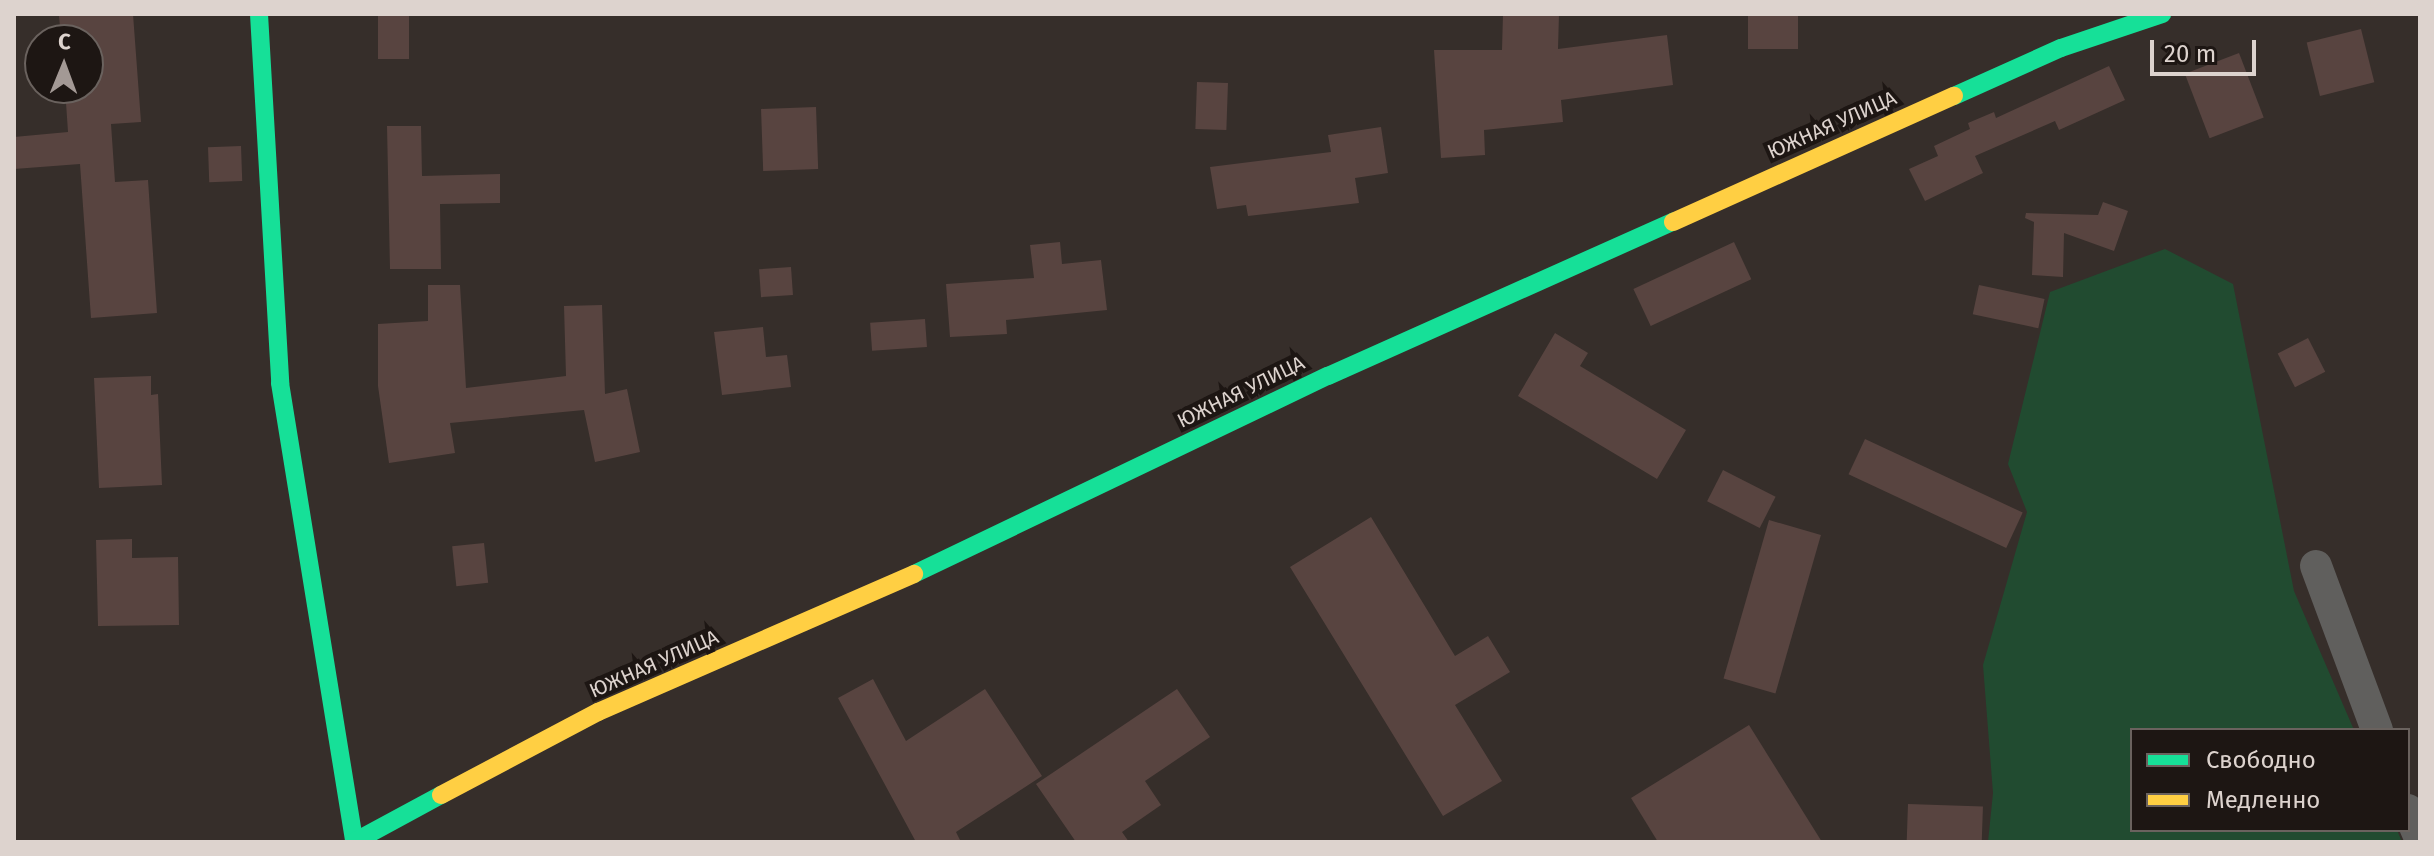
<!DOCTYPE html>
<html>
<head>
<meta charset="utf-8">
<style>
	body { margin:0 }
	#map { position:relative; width:2434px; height:856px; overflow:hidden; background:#362e2a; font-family:"Fira Sans",sans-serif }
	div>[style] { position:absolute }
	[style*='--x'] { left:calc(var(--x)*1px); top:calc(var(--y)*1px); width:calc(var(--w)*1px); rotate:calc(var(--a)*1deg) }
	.green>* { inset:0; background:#214b30 }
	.building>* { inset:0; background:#584440; transform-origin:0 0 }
	.street>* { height:32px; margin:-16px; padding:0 16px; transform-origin:16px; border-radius:16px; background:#605f5d }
	.fast>* { height:18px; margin:-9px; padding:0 9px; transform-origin:9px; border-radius:9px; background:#16e098 }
	.slow>* { height:18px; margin:-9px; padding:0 9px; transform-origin:9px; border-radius:9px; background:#ffcf43 }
	span { translate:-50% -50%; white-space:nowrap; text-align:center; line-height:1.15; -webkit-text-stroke:8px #1d1613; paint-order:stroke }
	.street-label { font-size:20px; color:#ddd3ce }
	.frame { position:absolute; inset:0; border:16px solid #ddd3ce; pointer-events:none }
	.legend { position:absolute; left:2130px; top:728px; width:280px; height:104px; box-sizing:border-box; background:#1d1613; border:2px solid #6a625e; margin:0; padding:10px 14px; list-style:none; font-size:24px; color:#ddd3ce }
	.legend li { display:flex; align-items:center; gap:16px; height:40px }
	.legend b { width:40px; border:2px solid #6a625e }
	.north { position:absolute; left:24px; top:24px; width:80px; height:80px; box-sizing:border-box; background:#1d1613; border:2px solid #6a625e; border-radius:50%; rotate:1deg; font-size:22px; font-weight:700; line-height:32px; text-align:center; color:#ddd3ce }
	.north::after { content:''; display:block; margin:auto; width:28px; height:36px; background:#a39995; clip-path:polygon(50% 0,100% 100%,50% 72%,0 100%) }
	.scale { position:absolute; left:2150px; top:40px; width:106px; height:36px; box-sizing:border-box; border:4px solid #ddd3ce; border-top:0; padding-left:10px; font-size:24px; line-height:28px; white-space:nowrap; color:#ddd3ce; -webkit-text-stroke:6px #1d1613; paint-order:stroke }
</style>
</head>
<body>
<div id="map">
	<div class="green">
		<i style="clip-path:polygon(2165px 249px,2233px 284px,2294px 591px,2354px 730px,2132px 730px,2132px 830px,2397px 830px,2402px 842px,1988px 842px,1993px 793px,1983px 665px,2027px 512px,2008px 464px,2050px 292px)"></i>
	</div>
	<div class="building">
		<i style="clip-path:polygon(133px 14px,141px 122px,111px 124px,115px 182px,148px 180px,157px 313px,91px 318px,80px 164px,14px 169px,14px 137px,68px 132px,65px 88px,88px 88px,88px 40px,61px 40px,59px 15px)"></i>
		<i style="left:378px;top:14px;width:31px;height:45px"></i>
		<i style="clip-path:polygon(1503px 14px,1559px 14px,1558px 49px,1667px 35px,1673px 85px,1561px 100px,1563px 122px,1484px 130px,1485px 155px,1441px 158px,1434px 50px,1502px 50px)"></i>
		<i style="left:1748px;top:14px;width:50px;height:35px"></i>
		<i style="left:2361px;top:29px;width:55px;height:56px;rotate:76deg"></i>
		<i style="left:2239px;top:53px;width:69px;height:58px;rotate:69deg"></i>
		<i style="clip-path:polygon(2109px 66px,2125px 100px,2059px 130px,2055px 121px,1975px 156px,1983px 173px,1925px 201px,1909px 169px,1938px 156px,1934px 146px,1970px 129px,1968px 123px,1994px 112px,1996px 118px)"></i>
		<i style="left:1197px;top:82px;width:31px;height:47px;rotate:2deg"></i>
		<i style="left:816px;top:107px;width:62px;height:55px;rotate:88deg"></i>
		<i style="clip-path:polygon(387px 126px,421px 126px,422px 176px,500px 174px,500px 203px,440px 204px,441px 269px,390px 269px)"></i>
		<i style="clip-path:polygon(1381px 127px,1388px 173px,1355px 178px,1359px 203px,1248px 216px,1246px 205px,1217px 209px,1210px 167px,1331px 152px,1328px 135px)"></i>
		<i style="left:241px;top:146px;width:35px;height:33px;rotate:88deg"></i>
		<i style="clip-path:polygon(2103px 202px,2128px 211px,2114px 251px,2064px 233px,2063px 277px,2032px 275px,2034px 222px,2025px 218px,2026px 213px,2098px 215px)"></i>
		<i style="clip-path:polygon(1060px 242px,1062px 264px,1101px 260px,1107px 310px,1006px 320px,1007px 334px,950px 337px,946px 284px,1034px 278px,1030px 245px)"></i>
		<i style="left:1734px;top:242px;width:41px;height:111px;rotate:65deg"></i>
		<i style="left:791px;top:267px;width:28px;height:32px;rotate:86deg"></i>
		<i style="clip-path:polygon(428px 285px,460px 285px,466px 388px,566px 376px,564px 306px,602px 305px,605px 394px,627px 389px,640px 452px,595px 462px,584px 410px,450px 423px,455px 453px,389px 463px,378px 386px,378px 324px,428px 321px)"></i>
		<i style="left:1979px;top:285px;width:67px;height:30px;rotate:12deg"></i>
		<i style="left:925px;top:319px;width:28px;height:55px;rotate:86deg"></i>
		<i style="clip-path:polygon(763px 327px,766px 357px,787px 355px,791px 387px,722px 395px,714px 332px)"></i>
		<i style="clip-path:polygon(1555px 333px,1588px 353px,1580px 366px,1686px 430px,1657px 479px,1518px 396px)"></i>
		<i style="left:2308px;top:338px;width:38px;height:34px;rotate:63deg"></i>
		<i style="clip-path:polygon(151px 376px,151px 395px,158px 394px,162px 485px,99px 488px,94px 378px)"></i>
		<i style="left:1865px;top:439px;width:174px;height:39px;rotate:25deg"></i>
		<i style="left:1723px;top:470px;width:59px;height:35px;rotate:27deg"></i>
		<i style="clip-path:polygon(1371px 517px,1455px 656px,1488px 636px,1510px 672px,1455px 705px,1502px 781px,1443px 816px,1290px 567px)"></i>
		<i style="left:1769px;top:520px;width:54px;height:165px;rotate:16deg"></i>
		<i style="clip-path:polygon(132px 539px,132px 558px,178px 557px,179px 625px,98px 626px,96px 540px)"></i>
		<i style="left:484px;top:543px;width:40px;height:32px;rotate:84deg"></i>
		<i style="clip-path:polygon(873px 679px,906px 741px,985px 689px,1042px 776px,956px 832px,961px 842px,916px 842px,838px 698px)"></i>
		<i style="clip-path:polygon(1177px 689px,1210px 737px,1145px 781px,1161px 805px,1122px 832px,1129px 842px,1076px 842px,1036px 784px)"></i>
		<i style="clip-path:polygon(1749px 725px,1822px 842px,1658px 842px,1631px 798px)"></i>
		<i style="left:1908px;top:804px;width:75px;height:38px;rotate:2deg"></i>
	</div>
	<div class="street">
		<i style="--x:2316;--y:566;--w:175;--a:69.6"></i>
		<i style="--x:2408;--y:810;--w:30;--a:67"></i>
	</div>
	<div class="fast">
		<i style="--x:259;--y:14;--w:370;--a:86.7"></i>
		<i style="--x:280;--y:383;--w:465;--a:80.8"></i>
		<i style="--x:354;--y:842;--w:99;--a:-28.4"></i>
		<i style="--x:1954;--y:96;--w:117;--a:-24.2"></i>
		<i style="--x:2061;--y:48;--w:107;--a:-18.6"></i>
		<i style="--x:914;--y:574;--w:459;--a:-25.6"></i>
		<i style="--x:1328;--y:376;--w:378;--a:-24.1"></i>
	</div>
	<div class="slow">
		<i style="--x:1673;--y:222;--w:308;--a:-24.2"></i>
		<i style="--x:441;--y:795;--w:178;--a:-27.9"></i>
		<i style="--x:598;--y:712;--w:345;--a:-23.6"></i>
	</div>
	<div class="street-label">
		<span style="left:1832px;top:125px;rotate:-24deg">ЮЖНАЯ УЛИЦА</span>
		<span style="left:1241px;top:392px;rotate:-26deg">ЮЖНАЯ УЛИЦА</span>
		<span style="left:654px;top:664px;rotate:-24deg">ЮЖНАЯ УЛИЦА</span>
	</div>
	<div class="frame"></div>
	<ul class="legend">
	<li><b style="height:10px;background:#16e098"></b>Свободно</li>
	<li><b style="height:10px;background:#ffcf43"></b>Медленно</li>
	</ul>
	<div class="north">С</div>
	<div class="scale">20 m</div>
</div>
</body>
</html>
